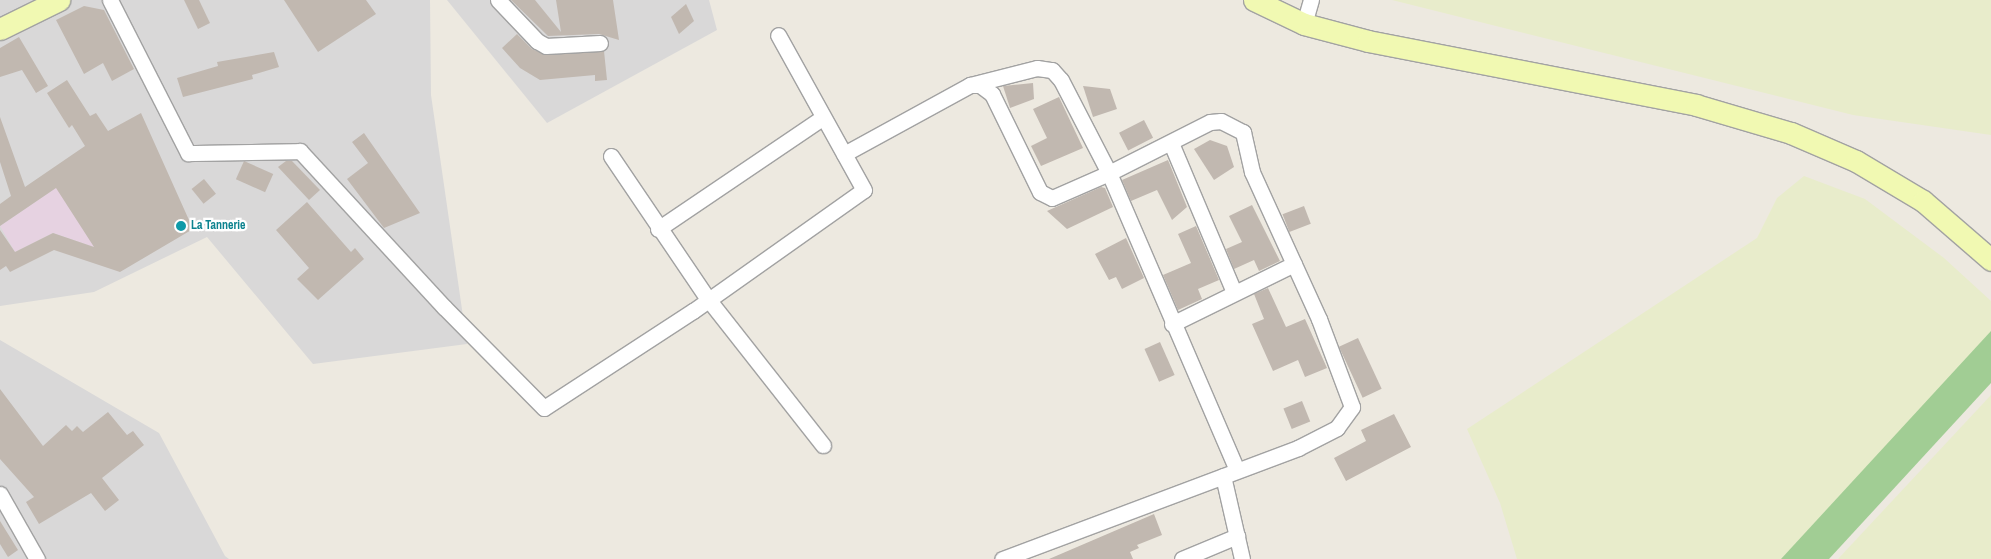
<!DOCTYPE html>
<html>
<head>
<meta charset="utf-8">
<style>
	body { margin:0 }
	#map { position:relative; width:1991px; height:559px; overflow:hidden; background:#ede9e0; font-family:"Archivo Narrow",sans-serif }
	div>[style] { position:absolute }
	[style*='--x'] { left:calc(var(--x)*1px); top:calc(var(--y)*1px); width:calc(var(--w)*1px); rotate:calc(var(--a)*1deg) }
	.residential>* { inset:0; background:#d9d8d8 }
	.industrial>* { inset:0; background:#e6d2e1 }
	.farmland>* { inset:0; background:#e8eccb }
	.forest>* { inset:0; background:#a1cd94 }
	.building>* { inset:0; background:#c1b8b0; transform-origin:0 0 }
	.roads { filter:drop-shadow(1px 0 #a2a2a2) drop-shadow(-1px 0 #a2a2a2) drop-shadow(0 1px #a2a2a2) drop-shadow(0 -1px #a2a2a2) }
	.street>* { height:15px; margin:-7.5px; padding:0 7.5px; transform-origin:7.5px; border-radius:7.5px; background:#fff }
	.secondary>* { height:21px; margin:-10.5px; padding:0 10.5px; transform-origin:10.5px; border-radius:10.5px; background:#f1f9b2 }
	.dots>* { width:14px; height:14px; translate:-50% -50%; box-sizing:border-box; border:2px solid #fff; border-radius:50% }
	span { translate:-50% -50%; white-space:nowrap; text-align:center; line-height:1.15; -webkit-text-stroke:4.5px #fff; paint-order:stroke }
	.culture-label { font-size:12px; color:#0d838f; font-weight:700 }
	.left { translate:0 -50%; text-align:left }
</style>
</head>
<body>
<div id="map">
	<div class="residential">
		<i style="clip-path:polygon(0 0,430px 0,431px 95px,467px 344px,313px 364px,207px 237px,94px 292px,0 306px)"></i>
		<i style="clip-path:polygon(447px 0,709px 0,717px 30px,547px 123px)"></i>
		<i style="clip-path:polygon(0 340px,159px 433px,225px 556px,229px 559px,0 559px)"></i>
	</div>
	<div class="industrial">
		<i style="clip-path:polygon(139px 131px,120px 256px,53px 233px,15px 252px,0 226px)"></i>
	</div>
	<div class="farmland">
		<i style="clip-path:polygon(1392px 0,1991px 0,1991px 135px,1853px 115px)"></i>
		<i style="clip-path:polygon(1804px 176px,1865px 199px,1944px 258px,1991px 301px,1991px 333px,1782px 559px,1517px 559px,1500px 503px,1467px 429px,1757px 238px,1777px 198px)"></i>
		<i style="clip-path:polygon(1991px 395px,1991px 559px,1838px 559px)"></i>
	</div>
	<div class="forest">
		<i style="clip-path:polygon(1991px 331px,1991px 383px,1829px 559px,1781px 559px)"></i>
	</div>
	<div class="building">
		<i style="clip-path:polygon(184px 0,199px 0,210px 23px,198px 29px)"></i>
		<i style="clip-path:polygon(284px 0,366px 0,376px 14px,318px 52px)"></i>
		<i style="clip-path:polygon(511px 0,535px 0,561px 32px,556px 0,613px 0,619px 40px,599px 34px,548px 36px)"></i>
		<i style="clip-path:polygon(686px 4px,694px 21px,679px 34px,671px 17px)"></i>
		<i style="clip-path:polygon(84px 6px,104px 10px,134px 69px,112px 81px,103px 63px,84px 74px,56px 20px)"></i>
		<i style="clip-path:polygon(517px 34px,532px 49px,546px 55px,604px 51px,607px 80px,595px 81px,595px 75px,540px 80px,520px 68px,502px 48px)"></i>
		<i style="clip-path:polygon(19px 37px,48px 86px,36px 93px,22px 70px,0 77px,0 48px)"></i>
		<i style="clip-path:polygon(274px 52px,279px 67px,252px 75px,253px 79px,183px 97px,177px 78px,218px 66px,217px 62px)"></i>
		<i style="clip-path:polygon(67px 80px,90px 116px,96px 113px,108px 131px,141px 113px,193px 229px,120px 272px,54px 250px,10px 272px,6px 266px,0 270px,0 230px,15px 252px,53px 233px,94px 247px,56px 188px,0 226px,0 204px,11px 196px,0 162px,0 117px,25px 187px,85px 146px,72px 125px,69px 128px,47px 93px)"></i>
		<i style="clip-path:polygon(1033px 83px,1034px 99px,1010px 108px,1003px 86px)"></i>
		<i style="clip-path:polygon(1083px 86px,1110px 89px,1117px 109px,1093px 117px)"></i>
		<i style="clip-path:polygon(1059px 97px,1083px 148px,1041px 166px,1031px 146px,1047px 138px,1033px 109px)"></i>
		<i style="left:1144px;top:120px;width:20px;height:28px;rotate:63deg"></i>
		<i style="clip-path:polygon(364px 133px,420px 213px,384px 228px,347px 179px,368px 163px,352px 142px)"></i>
		<i style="clip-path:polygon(1210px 140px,1227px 146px,1234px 167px,1214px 180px,1194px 149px)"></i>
		<i style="clip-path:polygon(1168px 160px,1187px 207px,1172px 220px,1157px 190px,1131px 201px,1122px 180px)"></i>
		<i style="left:244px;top:161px;width:32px;height:20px;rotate:24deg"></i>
		<i style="clip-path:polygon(286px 161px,292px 161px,320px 190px,309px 200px,278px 167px)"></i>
		<i style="left:204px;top:179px;width:19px;height:16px;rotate:51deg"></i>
		<i style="clip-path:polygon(1101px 187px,1105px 188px,1113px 207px,1067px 229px,1047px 211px)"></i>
		<i style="clip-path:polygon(307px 202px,351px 252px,355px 248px,364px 259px,318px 300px,297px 279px,309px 268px,276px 230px)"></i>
		<i style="clip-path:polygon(1252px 205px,1280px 261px,1259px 271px,1254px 260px,1234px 269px,1226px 249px,1242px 242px,1229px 216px)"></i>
		<i style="left:1304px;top:206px;width:19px;height:23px;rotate:69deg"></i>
		<i style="clip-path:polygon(1196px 226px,1219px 280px,1198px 289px,1202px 299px,1178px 310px,1163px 275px,1191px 263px,1178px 234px)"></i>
		<i style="clip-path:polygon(1126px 238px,1144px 278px,1122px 289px,1116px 277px,1109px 280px,1095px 254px)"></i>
		<i style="clip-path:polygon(1268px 288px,1286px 327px,1305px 319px,1327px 368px,1305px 377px,1298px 360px,1273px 371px,1252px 324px,1264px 319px,1254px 294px)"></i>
		<i style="left:1358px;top:338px;width:56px;height:21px;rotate:65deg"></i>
		<i style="left:1160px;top:342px;width:36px;height:17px;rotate:66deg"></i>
		<i style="clip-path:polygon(0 389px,43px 446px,66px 425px,72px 431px,77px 426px,83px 432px,108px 412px,127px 435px,133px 431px,144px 445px,102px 478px,119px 500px,105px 511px,91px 493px,39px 524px,26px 502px,34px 497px,0 459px)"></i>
		<i style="left:1302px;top:401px;width:22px;height:20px;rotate:68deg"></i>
		<i style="clip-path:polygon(1394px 414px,1411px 447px,1346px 481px,1334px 458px,1366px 441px,1361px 430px)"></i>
		<i style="clip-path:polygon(1154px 514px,1162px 535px,1137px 545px,1139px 548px,1130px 552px,1133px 559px,1049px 559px)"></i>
		<i style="clip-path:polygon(0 521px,18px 550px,8px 557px,0 544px)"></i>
	</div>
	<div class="roads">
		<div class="street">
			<i style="--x:110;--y:0;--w:172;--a:63"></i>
			<i style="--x:188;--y:153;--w:112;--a:-1"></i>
			<i style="--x:300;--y:151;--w:212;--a:47.3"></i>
			<i style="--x:444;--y:307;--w:142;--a:45.3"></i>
			<i style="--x:544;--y:408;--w:178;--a:-33.1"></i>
			<i style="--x:693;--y:311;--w:209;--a:-35.3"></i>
			<i style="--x:864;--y:190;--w:177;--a:-119"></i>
			<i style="--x:498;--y:0;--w:57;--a:46.4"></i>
			<i style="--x:537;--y:41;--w:10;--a:29"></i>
			<i style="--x:546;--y:46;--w:54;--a:-3.2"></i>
			<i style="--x:1304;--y:24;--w:25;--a:-74"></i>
			<i style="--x:970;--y:85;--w:10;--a:0"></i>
			<i style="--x:980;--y:85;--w:15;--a:37"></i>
			<i style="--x:992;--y:94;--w:109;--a:63.9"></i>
			<i style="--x:1040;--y:192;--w:13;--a:27"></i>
			<i style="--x:1052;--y:198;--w:62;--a:-23.7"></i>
			<i style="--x:1109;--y:173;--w:113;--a:-26.8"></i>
			<i style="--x:1210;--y:122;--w:11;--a:-5"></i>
			<i style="--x:1221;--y:121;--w:25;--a:27"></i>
			<i style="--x:1243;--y:132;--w:41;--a:77.3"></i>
			<i style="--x:1252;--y:172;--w:162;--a:65.5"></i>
			<i style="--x:1319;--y:319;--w:94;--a:69.4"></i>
			<i style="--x:1352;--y:407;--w:26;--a:126"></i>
			<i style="--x:1337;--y:428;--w:44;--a:152.9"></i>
			<i style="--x:1298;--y:448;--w:316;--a:159.4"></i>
			<i style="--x:1171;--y:143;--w:162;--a:67.1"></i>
			<i style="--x:844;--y:154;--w:144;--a:-28.7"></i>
			<i style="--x:970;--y:85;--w:69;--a:-14.2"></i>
			<i style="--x:1037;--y:68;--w:15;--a:8"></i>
			<i style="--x:1052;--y:70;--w:13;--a:48"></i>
			<i style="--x:1061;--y:80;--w:105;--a:62.7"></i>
			<i style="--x:1109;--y:173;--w:323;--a:66.7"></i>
			<i style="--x:611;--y:156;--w:173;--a:55.9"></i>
			<i style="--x:708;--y:299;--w:186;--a:51.8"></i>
			<i style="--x:658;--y:229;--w:198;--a:-34.1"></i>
			<i style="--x:1172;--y:324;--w:136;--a:-26.2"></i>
			<i style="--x:1223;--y:476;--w:85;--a:77.1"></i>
			<i style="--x:0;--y:494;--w:75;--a:60.4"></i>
			<i style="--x:1182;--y:559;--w:60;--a:-22.7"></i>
		</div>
		<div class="secondary">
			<i style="--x:1254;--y:0;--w:55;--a:25.6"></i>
			<i style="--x:1304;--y:24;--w:66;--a:14.9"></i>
			<i style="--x:1368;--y:41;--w:334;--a:11"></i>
			<i style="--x:1696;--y:105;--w:99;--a:16.4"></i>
			<i style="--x:1791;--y:133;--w:71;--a:23.3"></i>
			<i style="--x:1856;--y:161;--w:78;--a:30.8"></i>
			<i style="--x:1923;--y:201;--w:90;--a:40.9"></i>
			<i style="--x:0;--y:29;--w:66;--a:-26.2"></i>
		</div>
	</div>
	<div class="dots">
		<i style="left:181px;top:226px;background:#0f9aa8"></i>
	</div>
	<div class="culture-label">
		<span class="left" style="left:191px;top:226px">La Tannerie</span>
	</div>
</div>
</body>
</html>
